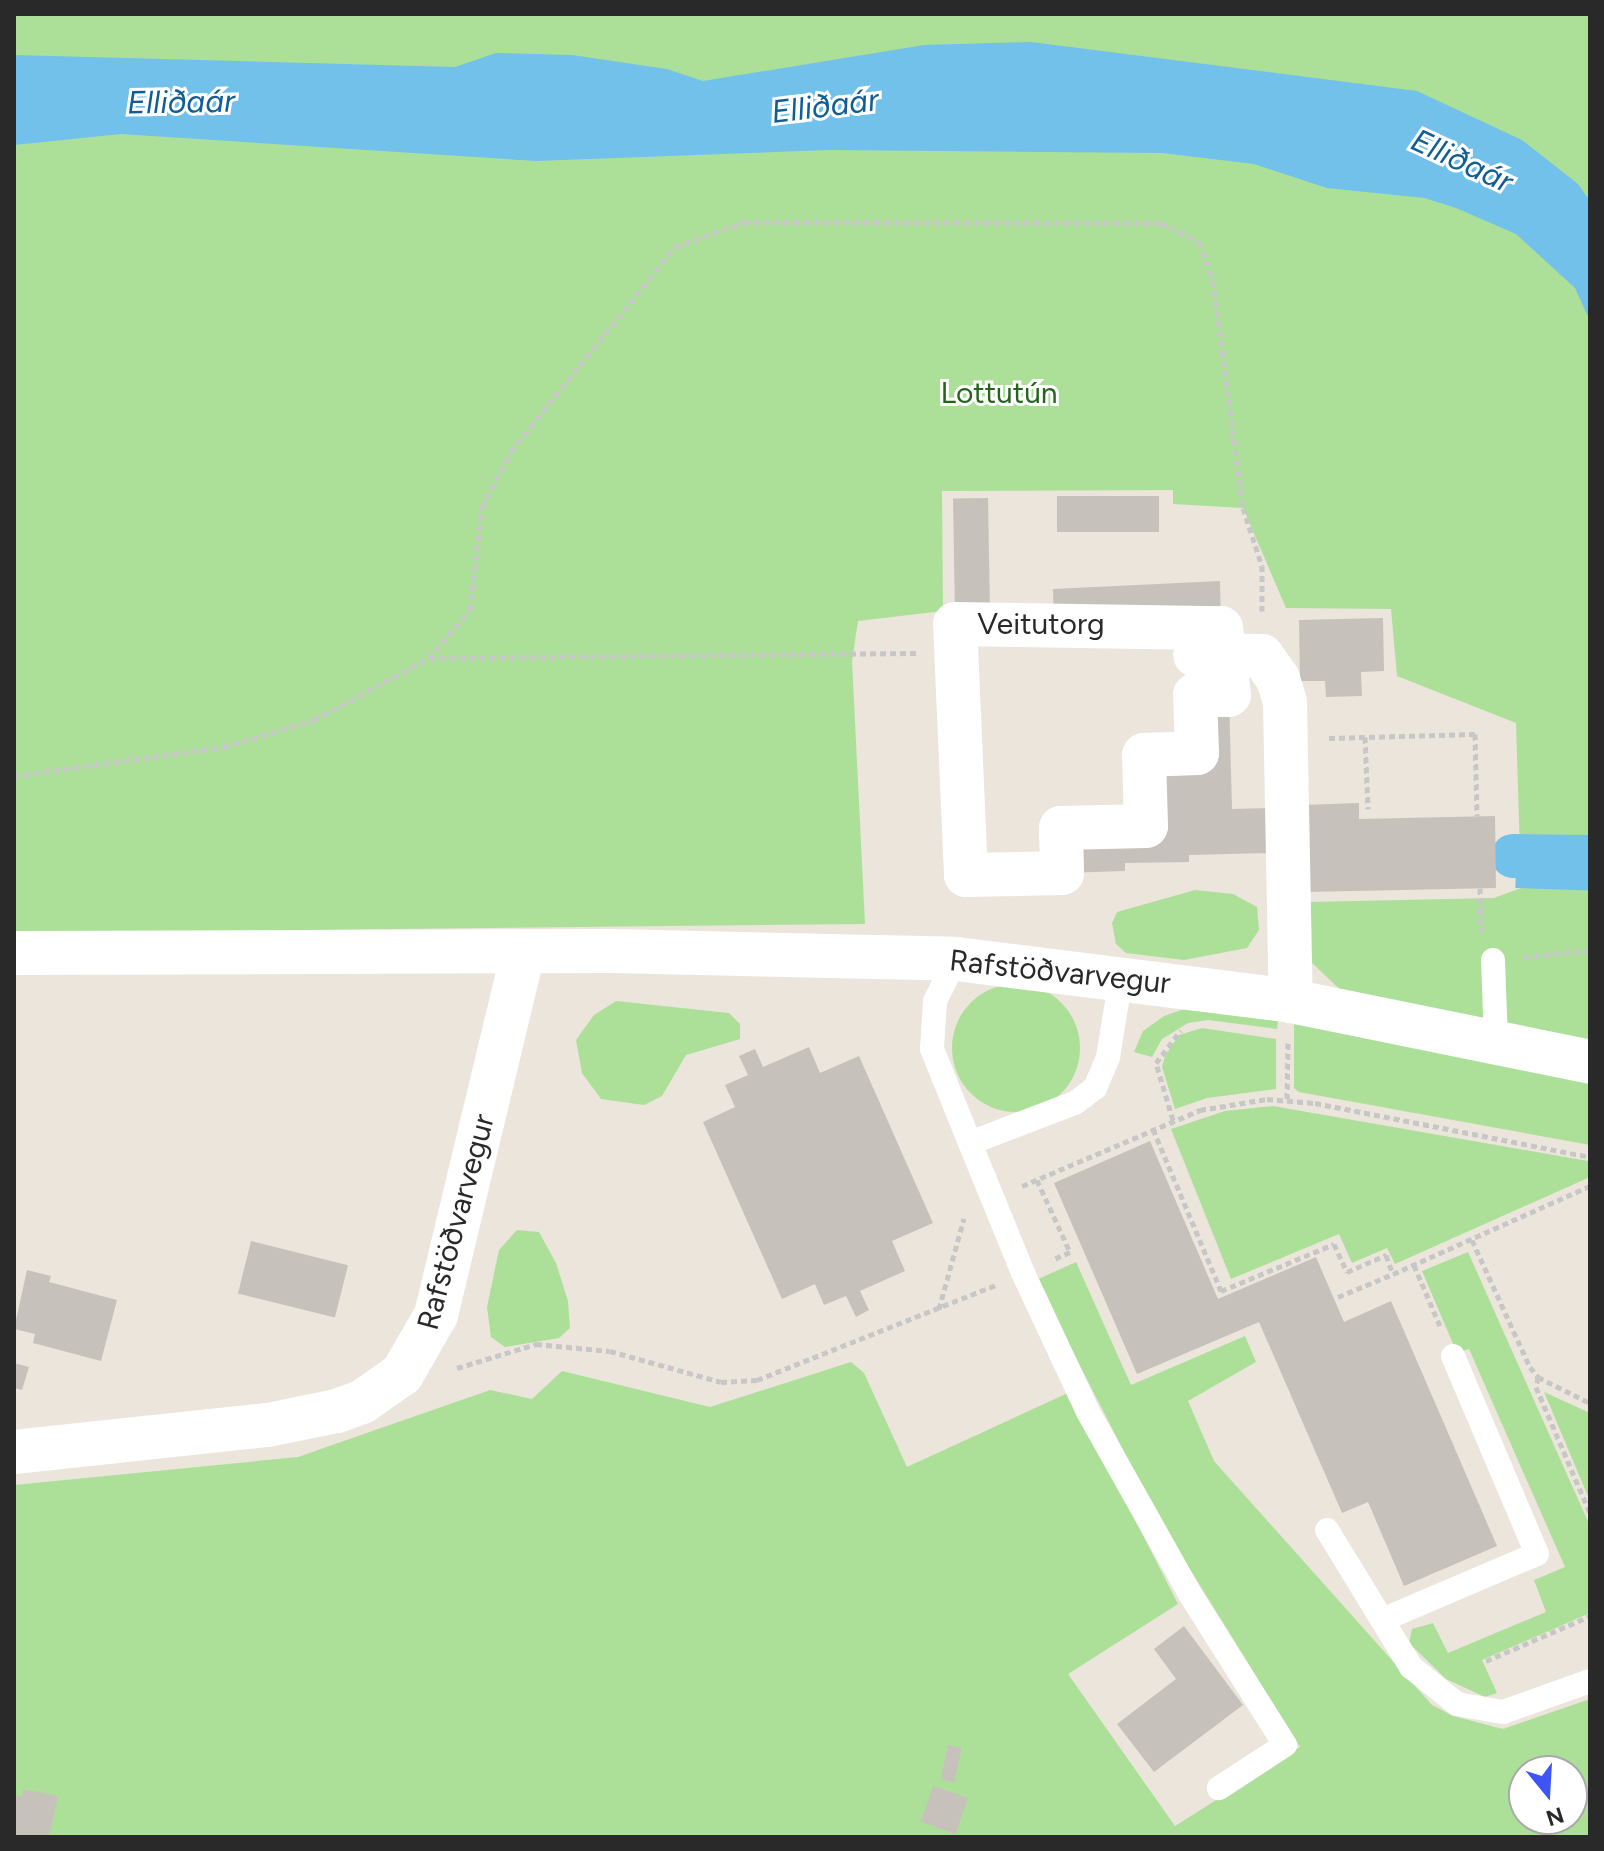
<!DOCTYPE html>
<html>
<head>
<meta charset="utf-8">
<style>
	body { margin:0 }
	#map { position:relative; width:1604px; height:1851px; overflow:hidden; background:#ebe5db; font-family:Figtree,sans-serif }
	div>[style] { position:absolute }
	[style*='--x'] { left:calc(var(--x)*1px); top:calc(var(--y)*1px); width:calc(var(--w)*1px); rotate:calc(var(--a)*1deg) }
	.green>* { inset:0; background:#ace099 }
	.round { border-radius:50% }
	.water>* { inset:0; background:#71c1eb; transform-origin:0 0 }
	.canal>* { height:44px; margin:-22px; padding:0 22px; transform-origin:22px; border-radius:22px; background:#71c1eb }
	.building>* { inset:0; background:#c6c2bb; transform-origin:0 0 }
	.path>* { height:5px; margin-top:-2.5px; transform-origin:0; background:repeating-linear-gradient(90deg,#c7c7c7 0 6px,transparent 0 10px) }
	.lane>* { height:24px; margin:-12px; padding:0 12px; transform-origin:12px; border-radius:12px; background:#fff }
	.street>* { height:44px; margin:-22px; padding:0 22px; transform-origin:22px; border-radius:22px; background:#fff }
	span { translate:-50% -50%; white-space:nowrap; text-align:center; line-height:1.15; -webkit-text-stroke:6px #fff; paint-order:stroke }
	.park-label { font-size:30px; color:#25641c }
	.street-label { font-size:30px; color:#292929 }
	.water-label { font-size:32px; color:#115e95; font-style:italic }
	.frame { position:absolute; inset:0; border:16px solid #292929; pointer-events:none }
	.north { position:absolute; left:1508px; top:1755px; width:80px; height:80px; box-sizing:border-box; background:#fff; border:2px solid #a9a9a9; border-radius:50%; rotate:162deg; font-size:22px; font-weight:700; line-height:32px; text-align:center; color:#292929 }
	.north::after { content:''; display:block; margin:auto; width:28px; height:36px; background:#3f54f4; clip-path:polygon(50% 0,100% 100%,50% 72%,0 100%) }
</style>
</head>
<body>
<div id="map">
	<div class="green">
		<i style="clip-path:polygon(14px 14px,1590px 14px,1590px 1043px,1347px 996px,1311px 962px,1309px 902px,1494px 898px,1521px 888px,1516px 723px,1397px 676px,1391px 609px,1286px 608px,1243px 508px,1173px 504px,1173px 490px,942px 491px,943px 611px,858px 621px,852px 661px,865px 924px,14px 933px)"></i>
		<i style="clip-path:polygon(1195px 890px,1233px 894px,1257px 907px,1259px 930px,1247px 948px,1184px 960px,1126px 953px,1116px 944px,1112px 923px,1117px 912px)"></i>
		<i class="round" style="left:952px;top:984px;width:128px;height:128px"></i>
		<i style="clip-path:polygon(616px 1001px,729px 1013px,740px 1024px,740px 1039px,686px 1055px,662px 1096px,644px 1105px,601px 1099px,582px 1073px,576px 1040px,594px 1015px)"></i>
		<i style="clip-path:polygon(1190px 1007px,1278px 1021px,1277px 1029px,1208px 1020px,1188px 1023px,1162px 1039px,1152px 1057px,1134px 1052px,1143px 1031px,1164px 1016px)"></i>
		<i style="clip-path:polygon(1294px 1024px,1590px 1079px,1590px 1145px,1299px 1092px,1294px 1088px)"></i>
		<i style="clip-path:polygon(1202px 1028px,1276px 1039px,1276px 1089px,1207px 1098px,1175px 1109px,1162px 1067px,1165px 1056px,1179px 1035px)"></i>
		<i style="clip-path:polygon(1273px 1106px,1588px 1161px,1590px 1177px,1395px 1264px,1387px 1248px,1352px 1263px,1339px 1234px,1231px 1279px,1171px 1129px,1225px 1111px)"></i>
		<i style="clip-path:polygon(517px 1230px,539px 1232px,556px 1263px,568px 1301px,570px 1328px,559px 1338px,505px 1347px,491px 1337px,487px 1307px,499px 1250px)"></i>
		<i style="clip-path:polygon(1468px 1252px,1590px 1526px,1590px 1613px,1482px 1660px,1497px 1693px,1485px 1697px,1446px 1679px,1409px 1643px,1412px 1629px,1433px 1623px,1448px 1653px,1546px 1612px,1534px 1580px,1565px 1567px,1469px 1349px,1457px 1353px,1422px 1271px)"></i>
		<i style="clip-path:polygon(evenodd,1076px 1262px,1131px 1385px,1245px 1336px,1256px 1362px,1188px 1401px,1214px 1461px,1432px 1705px,1453px 1716px,1503px 1729px,1590px 1699px,1590px 1837px,14px 1837px,14px 1485px,298px 1457px,490px 1390px,532px 1399px,562px 1371px,710px 1407px,851px 1362px,864px 1373px,907px 1467px,1070px 1392px,1178px 1604px,1068px 1674px,1175px 1826px,1300px 1747px,1157px 1516px,1036px 1280px,1076px 1262px,1524px 1771px,1572px 1771px,1572px 1819px,1524px 1819px,1524px 1771px)"></i>
		<i style="clip-path:polygon(1544px 1392px,1590px 1413px,1590px 1501px)"></i>
	</div>
	<div class="water">
		<i style="clip-path:polygon(1031px 42px,1417px 91px,1522px 140px,1578px 184px,1590px 201px,1590px 321px,1575px 288px,1516px 234px,1456px 208px,1424px 198px,1327px 188px,1254px 164px,1162px 153px,828px 150px,536px 161px,121px 134px,14px 145px,14px 55px,455px 67px,496px 53px,572px 55px,667px 69px,703px 81px,924px 45px)"></i>
		<i style="left:1517px;top:840px;width:73px;height:48px;rotate:2deg"></i>
	</div>
	<div class="canal">
		<i style="--x:1513;--y:856;--w:77;--a:0.7"></i>
	</div>
	<div class="building">
		<i style="left:1057px;top:496px;width:102px;height:36px"></i>
		<i style="left:988px;top:498px;width:125px;height:35px;rotate:89deg"></i>
		<i style="clip-path:polygon(1220px 581px,1221px 628px,1054px 626px,1053px 589px)"></i>
		<i style="clip-path:polygon(1383px 618px,1384px 671px,1361px 672px,1362px 696px,1326px 697px,1325px 681px,1300px 681px,1299px 620px)"></i>
		<i style="clip-path:polygon(1229px 695px,1232px 809px,1268px 808px,1269px 853px,1189px 855px,1189px 862px,1125px 863px,1125px 871px,1062px 873px,1061px 828px,1146px 826px,1144px 755px)"></i>
		<i style="clip-path:polygon(1359px 803px,1359px 819px,1495px 816px,1496px 888px,1306px 892px,1304px 805px)"></i>
		<i style="clip-path:polygon(809px 1047px,820px 1073px,859px 1056px,933px 1223px,892px 1241px,905px 1271px,860px 1291px,869px 1310px,856px 1317px,846px 1296px,824px 1305px,815px 1284px,782px 1299px,703px 1122px,735px 1107px,725px 1085px,748px 1075px,739px 1056px,755px 1049px,763px 1067px)"></i>
		<i style="clip-path:polygon(1150px 1141px,1218px 1299px,1316px 1257px,1344px 1322px,1391px 1301px,1497px 1546px,1404px 1586px,1368px 1502px,1342px 1513px,1259px 1322px,1137px 1374px,1054px 1183px)"></i>
		<i style="left:251px;top:1241px;width:100px;height:54px;rotate:14deg"></i>
		<i style="clip-path:polygon(27px 1270px,51px 1276px,49px 1282px,117px 1300px,101px 1361px,33px 1343px,35px 1334px,14px 1329px)"></i>
		<i style="clip-path:polygon(14px 1363px,29px 1367px,22px 1390px,14px 1388px)"></i>
		<i style="clip-path:polygon(1184px 1626px,1243px 1705px,1154px 1772px,1117px 1724px,1176px 1679px,1154px 1649px)"></i>
		<i style="left:948px;top:1745px;width:14px;height:35px;rotate:12deg"></i>
		<i style="left:933px;top:1786px;width:37px;height:38px;rotate:19deg"></i>
		<i style="clip-path:polygon(23px 1789px,58px 1796px,49px 1837px,14px 1837px,14px 1795px,22px 1797px)"></i>
	</div>
	<div class="path">
		<i style="--x:430;--y:658;--w:486;--a:-0.6"></i>
		<i style="--x:1365;--y:737;--w:72;--a:87.6"></i>
		<i style="--x:1329;--y:738;--w:146;--a:-1.6"></i>
		<i style="--x:1475;--y:734;--w:82;--a:88.6"></i>
		<i style="--x:14;--y:776;--w:211;--a:-7.9"></i>
		<i style="--x:223;--y:747;--w:95;--a:-16.5"></i>
		<i style="--x:314;--y:720;--w:131;--a:-28.3"></i>
		<i style="--x:429;--y:658;--w:63;--a:-49.5"></i>
		<i style="--x:470;--y:610;--w:104;--a:-83.4"></i>
		<i style="--x:482;--y:507;--w:63;--a:-62.6"></i>
		<i style="--x:511;--y:451;--w:262;--a:-51.2"></i>
		<i style="--x:675;--y:247;--w:73;--a:-19.9"></i>
		<i style="--x:744;--y:222;--w:417;--a:0.1"></i>
		<i style="--x:1161;--y:223;--w:42;--a:26.6"></i>
		<i style="--x:1199;--y:242;--w:41;--a:70.3"></i>
		<i style="--x:1213;--y:281;--w:229;--a:82.5"></i>
		<i style="--x:1243;--y:508;--w:61;--a:71.9"></i>
		<i style="--x:1262;--y:566;--w:45;--a:90"></i>
		<i style="--x:1480;--y:888;--w:44;--a:88.7"></i>
		<i style="--x:1523;--y:957;--w:67;--a:-6"></i>
		<i style="--x:1287;--y:1099;--w:58;--a:-89"></i>
		<i style="--x:1173;--y:1120;--w:59;--a:-106.6"></i>
		<i style="--x:1156;--y:1063;--w:41;--a:-52.9"></i>
		<i style="--x:1153;--y:1129;--w:176;--a:67.2"></i>
		<i style="--x:1221;--y:1291;--w:122;--a:-22.6"></i>
		<i style="--x:1334;--y:1244;--w:31;--a:65"></i>
		<i style="--x:1347;--y:1272;--w:43;--a:-23.6"></i>
		<i style="--x:1386;--y:1255;--w:20;--a:70"></i>
		<i style="--x:1393;--y:1274;--w:216;--a:-24.1"></i>
		<i style="--x:1037;--y:1180;--w:79;--a:65.4"></i>
		<i style="--x:1070;--y:1252;--w:20;--a:156"></i>
		<i style="--x:1022;--y:1186;--w:194;--a:-23.1"></i>
		<i style="--x:1200;--y:1110;--w:68;--a:-9.3"></i>
		<i style="--x:1267;--y:1099;--w:48;--a:4.8"></i>
		<i style="--x:1315;--y:1103;--w:280;--a:11.1"></i>
		<i style="--x:1472;--y:1240;--w:140;--a:65.5"></i>
		<i style="--x:1530;--y:1367;--w:13;--a:51"></i>
		<i style="--x:1538;--y:1377;--w:58;--a:26.6"></i>
		<i style="--x:1414;--y:1265;--w:66;--a:66.9"></i>
		<i style="--x:1338;--y:1297;--w:60;--a:-22.7"></i>
		<i style="--x:939;--y:1309;--w:94;--a:-74.6"></i>
		<i style="--x:457;--y:1368;--w:83;--a:-16.9"></i>
		<i style="--x:536;--y:1344;--w:74;--a:5.4"></i>
		<i style="--x:610;--y:1351;--w:115;--a:15.6"></i>
		<i style="--x:721;--y:1382;--w:36;--a:-3"></i>
		<i style="--x:757;--y:1380;--w:257;--a:-21.7"></i>
		<i style="--x:1538;--y:1377;--w:10;--a:101"></i>
		<i style="--x:1536;--y:1387;--w:137;--a:66.8"></i>
		<i style="--x:1486;--y:1661;--w:113;--a:-23.4"></i>
	</div>
	<div class="lane">
		<i style="--x:956;--y:959;--w:47;--a:116.6"></i>
		<i style="--x:935;--y:1001;--w:48;--a:93.6"></i>
		<i style="--x:932;--y:1049;--w:101;--a:68"></i>
		<i style="--x:970;--y:1143;--w:112;--a:-20.9"></i>
		<i style="--x:1075;--y:1103;--w:25;--a:-37"></i>
		<i style="--x:1095;--y:1088;--w:34;--a:-67"></i>
		<i style="--x:1108;--y:1057;--w:80;--a:-80.7"></i>
		<i style="--x:1493;--y:960;--w:80;--a:87.9"></i>
		<i style="--x:970;--y:1143;--w:140;--a:67.8"></i>
		<i style="--x:1023;--y:1273;--w:153;--a:64.9"></i>
		<i style="--x:1088;--y:1412;--w:209;--a:60.7"></i>
		<i style="--x:1190;--y:1594;--w:178;--a:57.8"></i>
		<i style="--x:1285;--y:1745;--w:79;--a:146.9"></i>
		<i style="--x:1327;--y:1530;--w:161;--a:58.5"></i>
		<i style="--x:1411;--y:1667;--w:59;--a:38.8"></i>
		<i style="--x:1457;--y:1704;--w:47;--a:9.9"></i>
		<i style="--x:1503;--y:1712;--w:92;--a:-19.6"></i>
		<i style="--x:1382;--y:1620;--w:168;--a:-23.1"></i>
		<i style="--x:1537;--y:1554;--w:215;--a:-113"></i>
	</div>
	<div class="street">
		<i style="--x:955;--y:624;--w:266;--a:0.9"></i>
		<i style="--x:1221;--y:628;--w:67;--a:83.2"></i>
		<i style="--x:1229;--y:695;--w:34;--a:180"></i>
		<i style="--x:1195;--y:695;--w:58;--a:88"></i>
		<i style="--x:1197;--y:753;--w:53;--a:177.8"></i>
		<i style="--x:1144;--y:755;--w:71;--a:88.4"></i>
		<i style="--x:1146;--y:826;--w:85;--a:178.7"></i>
		<i style="--x:1061;--y:828;--w:45;--a:88.7"></i>
		<i style="--x:1062;--y:873;--w:96;--a:178.8"></i>
		<i style="--x:966;--y:875;--w:251;--a:-92.5"></i>
		<i style="--x:1195;--y:655;--w:67;--a:0.9"></i>
		<i style="--x:1262;--y:656;--w:28;--a:55"></i>
		<i style="--x:1278;--y:679;--w:24;--a:73"></i>
		<i style="--x:1285;--y:702;--w:299;--a:88.9"></i>
		<i style="--x:14;--y:953;--w:598;--a:-0.19"></i>
		<i style="--x:612;--y:951;--w:344;--a:1.3"></i>
		<i style="--x:956;--y:959;--w:338;--a:7.1"></i>
		<i style="--x:1291;--y:1001;--w:305;--a:11.5"></i>
		<i style="--x:14;--y:1452;--w:255;--a:-6.1"></i>
		<i style="--x:268;--y:1425;--w:70;--a:-11.5"></i>
		<i style="--x:337;--y:1411;--w:27;--a:-20"></i>
		<i style="--x:362;--y:1402;--w:49;--a:-35"></i>
		<i style="--x:402;--y:1374;--w:68;--a:-60"></i>
		<i style="--x:436;--y:1315;--w:372;--a:-76.5"></i>
	</div>
	<div class="park-label">
		<span style="left:999px;top:393px">Lottutún</span>
	</div>
	<div class="street-label">
		<span style="left:1041px;top:624px">Veitutorg</span>
		<span style="left:1060px;top:972px;rotate:6deg">Rafstöðvarvegur</span>
		<span style="left:456px;top:1222px;rotate:-75deg">Rafstöðvarvegur</span>
	</div>
	<div class="water-label">
		<span style="left:181px;top:102px;rotate:-1deg">Elliðaár</span>
		<span style="left:825px;top:106px;rotate:-7deg">Elliðaár</span>
		<span style="left:1462px;top:161px;rotate:25deg">Elliðaár</span>
	</div>
	<div class="frame"></div>
	<div class="north">N</div>
</div>
</body>
</html>
